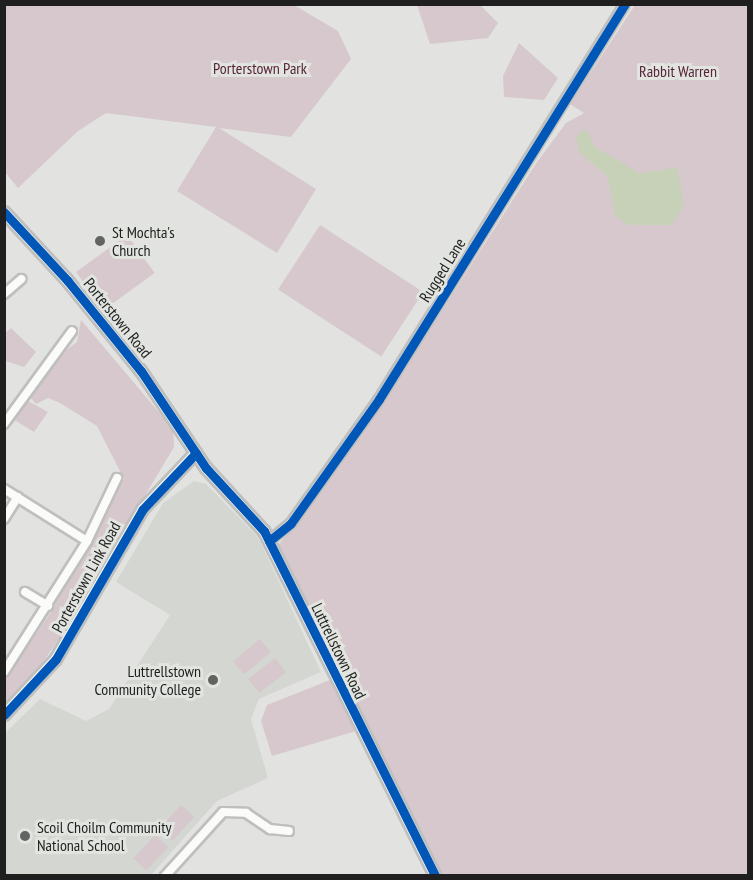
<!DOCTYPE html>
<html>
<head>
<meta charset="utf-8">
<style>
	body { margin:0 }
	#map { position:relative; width:753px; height:880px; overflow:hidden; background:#e2e3e1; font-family:"PT Sans Narrow",sans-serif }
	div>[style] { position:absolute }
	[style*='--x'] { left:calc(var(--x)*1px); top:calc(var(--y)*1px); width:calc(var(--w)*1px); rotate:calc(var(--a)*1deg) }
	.built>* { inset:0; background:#d4d7d1 }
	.green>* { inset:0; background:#d6c8cc; transform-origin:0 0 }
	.water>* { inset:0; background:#c7d1b8 }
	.roads { filter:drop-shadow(2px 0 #bfc0be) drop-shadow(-2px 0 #bfc0be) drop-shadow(0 2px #bfc0be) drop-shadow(0 -2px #bfc0be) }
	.street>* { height:8px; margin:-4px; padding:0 4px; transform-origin:4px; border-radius:4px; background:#fbfbfa }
	.secondary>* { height:10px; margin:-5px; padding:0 5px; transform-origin:5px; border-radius:5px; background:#f7f6f6 }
	.cycleway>* { height:9px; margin:-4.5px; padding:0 4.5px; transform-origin:4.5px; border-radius:4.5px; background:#0057b8 }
	.dots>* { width:16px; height:16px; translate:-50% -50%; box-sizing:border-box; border:3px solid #e2e4e0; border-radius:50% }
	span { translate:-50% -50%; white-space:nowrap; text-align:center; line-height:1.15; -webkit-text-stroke:6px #e2e4e0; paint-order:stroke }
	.park-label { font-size:16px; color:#562338 }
	.poi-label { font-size:16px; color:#1e1f1e }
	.left { translate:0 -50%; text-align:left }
	.right { translate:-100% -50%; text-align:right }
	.street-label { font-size:16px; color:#1e1f1e }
	.frame { position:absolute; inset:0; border:6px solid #1e1f1e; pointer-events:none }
</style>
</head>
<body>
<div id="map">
	<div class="built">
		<i style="clip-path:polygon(194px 481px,206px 484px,258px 537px,321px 672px,259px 699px,251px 719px,268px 778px,217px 801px,151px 875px,5px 875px,4px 734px,40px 699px,86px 721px,109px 709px,170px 615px,116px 582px,163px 503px)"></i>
	</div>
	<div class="green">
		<i style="clip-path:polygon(4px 5px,294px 5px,338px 31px,351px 59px,291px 137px,219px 128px,316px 189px,277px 253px,177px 191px,216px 127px,106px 113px,78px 131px,18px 188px,5px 172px)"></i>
		<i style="clip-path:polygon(417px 5px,480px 5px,498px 23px,488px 38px,430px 44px)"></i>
		<i style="clip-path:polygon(635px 5px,748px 5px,748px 875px,443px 875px,277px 547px,377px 412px,537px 162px,566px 123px,584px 113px,570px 104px)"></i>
		<i style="clip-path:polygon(519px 43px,558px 78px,544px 100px,504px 97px,503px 76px)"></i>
		<i style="left:320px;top:225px;width:123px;height:77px;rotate:33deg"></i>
		<i style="left:127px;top:235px;width:47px;height:63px;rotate:54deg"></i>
		<i style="clip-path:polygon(81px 320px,173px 429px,174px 447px,63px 633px,34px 675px,5px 703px,4px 681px,51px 612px,124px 479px,97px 426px,60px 403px,48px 398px,36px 404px,29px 396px,56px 358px,77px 342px)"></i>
		<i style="clip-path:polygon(11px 328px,36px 352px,24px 367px,5px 361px,5px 333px)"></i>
		<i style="clip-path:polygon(26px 400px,48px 412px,34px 432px,13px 419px)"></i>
		<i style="left:260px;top:639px;width:17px;height:35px;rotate:50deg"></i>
		<i style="left:275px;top:658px;width:18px;height:34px;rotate:52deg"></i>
		<i style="clip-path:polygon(330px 680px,356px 731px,272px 756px,261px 721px,267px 705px)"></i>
		<i style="left:181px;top:805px;width:18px;height:32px;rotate:43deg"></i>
		<i style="left:155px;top:835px;width:18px;height:32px;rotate:43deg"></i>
	</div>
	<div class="water">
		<i style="clip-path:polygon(586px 129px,595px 147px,640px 173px,677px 168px,684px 204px,672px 225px,629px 225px,615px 216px,608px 177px,579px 152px,576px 136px)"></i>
	</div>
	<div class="roads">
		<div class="street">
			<i style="--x:4;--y:294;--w:23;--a:-41"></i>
			<i style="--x:4;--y:424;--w:115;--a:-53.8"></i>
			<i style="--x:4;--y:489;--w:98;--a:32.1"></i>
			<i style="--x:4;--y:519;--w:26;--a:-58"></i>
			<i style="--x:269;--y:541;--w:28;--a:-39"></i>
			<i style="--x:291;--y:523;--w:152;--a:-54.6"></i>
			<i style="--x:379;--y:399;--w:465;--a:-58.1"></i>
			<i style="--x:25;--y:592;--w:27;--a:31"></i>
			<i style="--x:4;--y:672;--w:155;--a:-57.6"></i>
			<i style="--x:87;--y:541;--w:70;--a:-64.5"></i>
			<i style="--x:165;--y:876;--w:86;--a:-47.8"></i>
			<i style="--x:223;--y:812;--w:23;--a:2"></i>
			<i style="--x:246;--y:813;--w:29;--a:34"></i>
			<i style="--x:270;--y:829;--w:19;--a:6"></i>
		</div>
		<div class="secondary">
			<i style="--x:4;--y:212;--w:93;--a:47.2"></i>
			<i style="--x:67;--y:280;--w:117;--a:50.9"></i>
			<i style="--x:141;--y:371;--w:117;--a:56.2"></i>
			<i style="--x:206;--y:468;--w:86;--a:47.4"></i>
			<i style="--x:264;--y:531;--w:385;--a:63.6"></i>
			<i style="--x:4;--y:715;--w:76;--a:-47.1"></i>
			<i style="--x:56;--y:659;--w:173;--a:-59.9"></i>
			<i style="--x:143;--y:509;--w:77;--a:-46.6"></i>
		</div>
	</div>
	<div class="cycleway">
		<i style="--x:4;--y:212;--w:93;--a:47.2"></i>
		<i style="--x:67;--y:280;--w:117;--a:50.9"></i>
		<i style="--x:141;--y:371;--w:117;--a:56.2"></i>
		<i style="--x:206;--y:468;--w:86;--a:47.4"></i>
		<i style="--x:264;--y:531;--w:385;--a:63.6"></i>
		<i style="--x:269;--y:541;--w:28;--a:-39"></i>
		<i style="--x:291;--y:523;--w:152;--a:-54.6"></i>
		<i style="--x:379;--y:399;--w:465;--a:-58.1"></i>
		<i style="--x:4;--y:715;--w:76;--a:-47.1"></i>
		<i style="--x:56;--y:659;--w:173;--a:-59.9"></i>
		<i style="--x:143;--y:509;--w:77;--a:-46.6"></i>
	</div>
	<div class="dots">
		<i style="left:100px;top:241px;background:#636462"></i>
		<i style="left:213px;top:680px;background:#636462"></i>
		<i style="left:25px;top:836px;background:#636462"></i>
	</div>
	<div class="park-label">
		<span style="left:260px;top:68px">Porterstown Park</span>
		<span style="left:678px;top:71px">Rabbit Warren</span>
	</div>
	<div class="poi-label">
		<span class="left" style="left:112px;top:241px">St Mochta's<br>Church</span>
		<span class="right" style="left:201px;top:680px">Luttrellstown<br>Community College</span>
		<span class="left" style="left:37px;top:836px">Scoil Choilm Community<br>National School</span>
	</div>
	<div class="street-label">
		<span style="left:442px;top:270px;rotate:-58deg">Rugged Lane</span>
		<span style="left:118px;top:318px;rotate:51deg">Porterstown Road</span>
		<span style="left:86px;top:577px;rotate:-61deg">Porterstown Link Road</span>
		<span style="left:339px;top:651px;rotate:64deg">Luttrellstown Road</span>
	</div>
	<div class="frame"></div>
</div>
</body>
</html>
